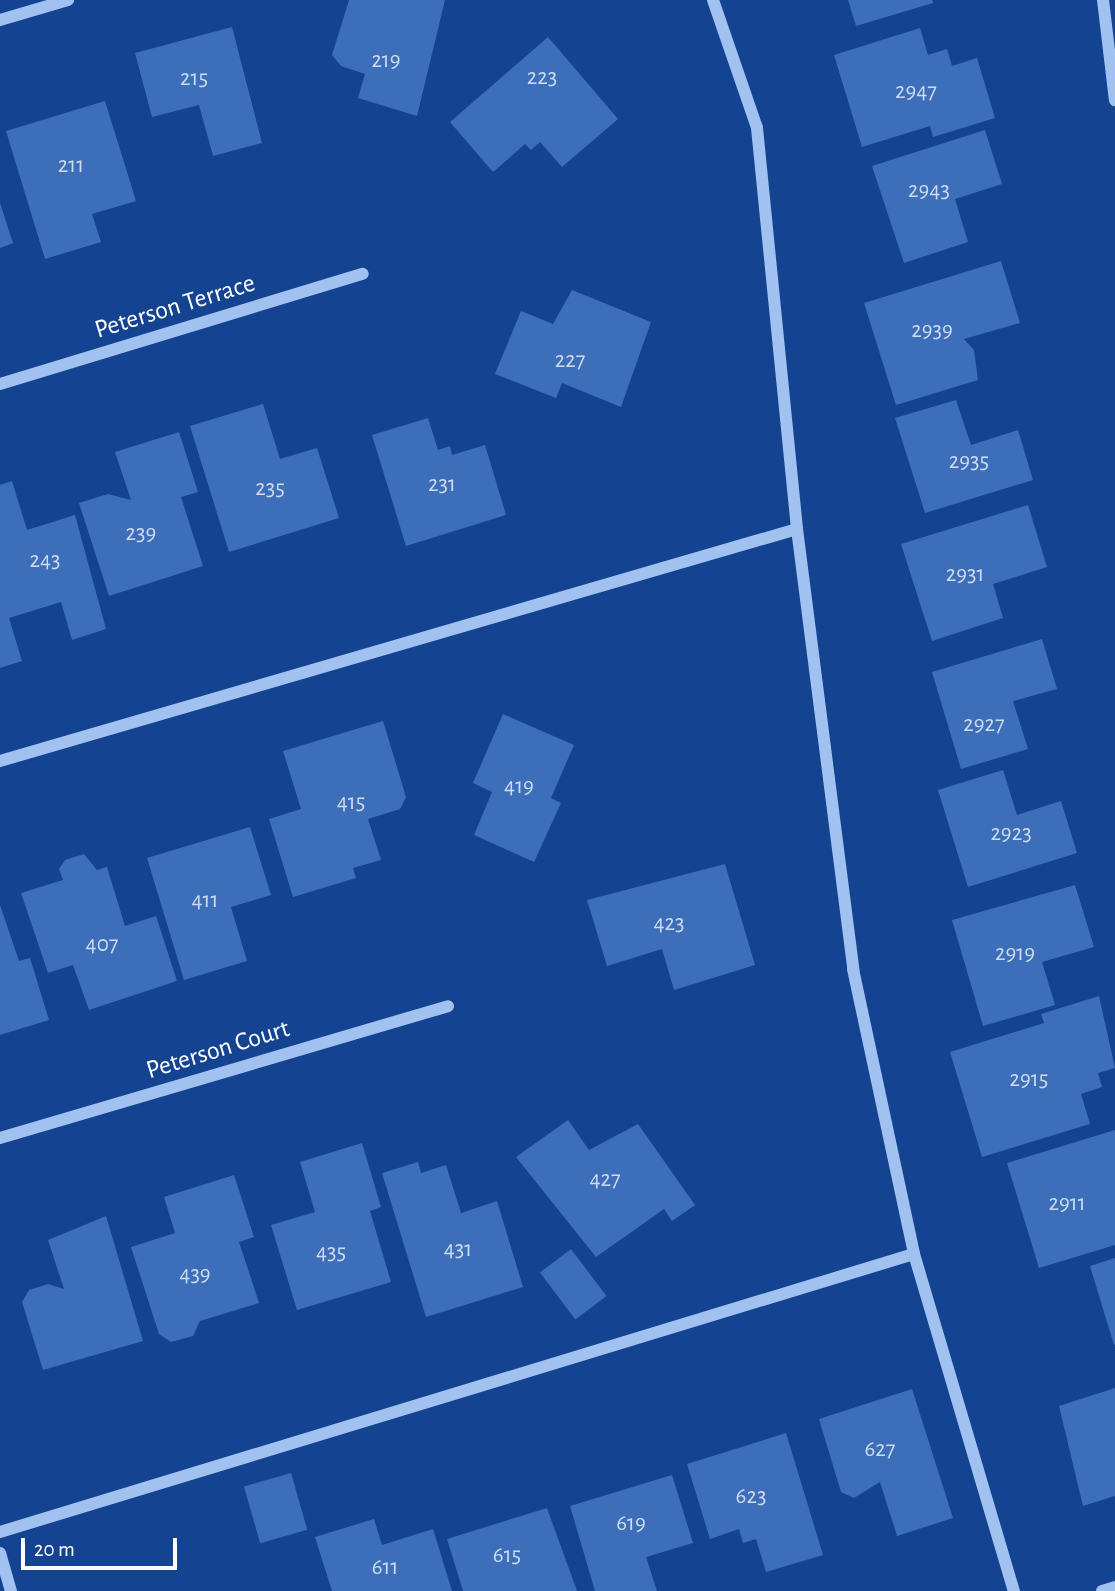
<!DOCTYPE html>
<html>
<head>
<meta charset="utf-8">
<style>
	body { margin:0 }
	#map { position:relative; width:1115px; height:1591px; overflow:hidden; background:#144491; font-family:"Alegreya Sans",sans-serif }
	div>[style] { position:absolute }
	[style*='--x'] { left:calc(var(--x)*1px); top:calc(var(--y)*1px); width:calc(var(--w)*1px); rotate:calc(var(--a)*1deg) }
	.building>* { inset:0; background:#3d6eb9; transform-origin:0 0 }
	.minor>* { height:12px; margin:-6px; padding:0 6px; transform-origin:6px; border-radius:6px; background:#a1c1f1 }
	span { translate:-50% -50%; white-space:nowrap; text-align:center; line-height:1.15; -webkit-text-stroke:5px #144491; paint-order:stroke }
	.number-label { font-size:23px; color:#cedbee }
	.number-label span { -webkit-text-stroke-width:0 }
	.street-label { font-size:26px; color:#fff }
	.scale { position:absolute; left:21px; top:1538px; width:156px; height:32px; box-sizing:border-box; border:4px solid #fff; border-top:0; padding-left:9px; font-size:21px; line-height:24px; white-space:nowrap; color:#fff; -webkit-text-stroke:5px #144491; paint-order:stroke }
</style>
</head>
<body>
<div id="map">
	<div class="building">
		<i style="clip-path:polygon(349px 0,445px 0,417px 116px,358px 98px,365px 74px,341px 66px,332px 55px)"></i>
		<i style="clip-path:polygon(848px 0,932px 0,933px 3px,856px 26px)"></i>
		<i style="clip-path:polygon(232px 27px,262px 143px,213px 156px,199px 105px,152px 117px,135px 53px)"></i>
		<i style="clip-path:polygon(920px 28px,928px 55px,947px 49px,952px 66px,977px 58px,995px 118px,933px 137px,930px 126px,862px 147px,834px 55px)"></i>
		<i style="clip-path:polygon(548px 37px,618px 119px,562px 167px,540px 142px,531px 150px,525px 144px,493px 172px,450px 122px)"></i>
		<i style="clip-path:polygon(105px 101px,136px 201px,92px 214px,101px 242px,45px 259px,6px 131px)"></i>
		<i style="clip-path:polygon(985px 130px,1002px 184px,955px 199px,968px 242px,904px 263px,872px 166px)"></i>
		<i style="clip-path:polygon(0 203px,13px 243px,0 248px)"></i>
		<i style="clip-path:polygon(1001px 261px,1020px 323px,964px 339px,974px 350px,978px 380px,896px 405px,864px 303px)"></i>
		<i style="clip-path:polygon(572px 290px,651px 322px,621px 407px,562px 383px,556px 398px,495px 374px,521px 311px,553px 324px)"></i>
		<i style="clip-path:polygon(956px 400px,971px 445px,1018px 430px,1033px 480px,925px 513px,895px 418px)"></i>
		<i style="clip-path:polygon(263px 404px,280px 459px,317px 448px,339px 518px,229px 552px,190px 426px)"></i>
		<i style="clip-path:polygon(428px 418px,438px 450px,450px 446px,452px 455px,485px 445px,506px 515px,406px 546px,372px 435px)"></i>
		<i style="clip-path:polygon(179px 432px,198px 492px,181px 497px,203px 566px,109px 596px,79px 503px,108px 494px,131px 500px,115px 452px)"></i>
		<i style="clip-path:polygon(12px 481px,27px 530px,75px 515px,106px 629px,72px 640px,61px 602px,9px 618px,22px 661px,0 668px,0 485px)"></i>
		<i style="clip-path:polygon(1028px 505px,1047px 567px,993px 584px,1003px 618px,932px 641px,901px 544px)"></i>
		<i style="clip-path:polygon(1042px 639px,1057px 689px,1013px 701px,1028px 749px,961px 769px,932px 672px)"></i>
		<i style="clip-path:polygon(503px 714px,574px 745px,551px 798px,561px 803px,534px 862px,474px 835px,492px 792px,473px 783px)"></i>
		<i style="clip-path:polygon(383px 721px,406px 797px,400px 809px,368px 819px,381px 860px,353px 868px,356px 878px,293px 897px,269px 819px,301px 809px,283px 751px)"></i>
		<i style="clip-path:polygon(1003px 770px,1017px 815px,1061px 801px,1077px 853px,968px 887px,938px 790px)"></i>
		<i style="clip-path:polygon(250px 827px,271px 895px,231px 907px,247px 961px,184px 980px,147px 858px)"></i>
		<i style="clip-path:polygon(84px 854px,97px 870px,107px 867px,125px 926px,156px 916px,177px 981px,89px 1010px,73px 965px,48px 973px,21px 893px,63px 880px,59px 869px,65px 860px)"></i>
		<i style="clip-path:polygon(725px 864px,755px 965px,674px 990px,662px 949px,607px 966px,587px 900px)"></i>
		<i style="clip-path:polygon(1075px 885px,1094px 947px,1042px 962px,1055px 1005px,983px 1026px,952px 920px)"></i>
		<i style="clip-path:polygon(0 905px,19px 961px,30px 958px,49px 1020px,0 1035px)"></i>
		<i style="clip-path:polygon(1099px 996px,1115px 1068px,1098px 1073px,1102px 1087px,1081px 1094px,1090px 1124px,982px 1157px,950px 1052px,1044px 1023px,1041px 1014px)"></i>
		<i style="clip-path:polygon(568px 1120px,589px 1150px,638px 1124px,695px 1205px,672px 1221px,664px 1209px,596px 1257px,516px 1157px)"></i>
		<i style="clip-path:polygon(1115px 1130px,1115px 1245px,1039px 1268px,1007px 1163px)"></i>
		<i style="clip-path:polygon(362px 1143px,381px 1207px,370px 1211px,391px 1282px,297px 1310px,271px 1225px,315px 1212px,300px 1162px)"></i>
		<i style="clip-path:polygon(418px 1162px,421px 1173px,446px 1165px,461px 1213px,497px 1201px,523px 1287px,426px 1317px,382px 1173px)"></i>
		<i style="clip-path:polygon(234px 1175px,254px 1237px,239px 1242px,259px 1303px,200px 1321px,193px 1336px,171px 1342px,159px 1334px,131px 1247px,175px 1233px,164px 1197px)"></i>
		<i style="clip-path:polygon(106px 1216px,143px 1341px,43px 1370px,22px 1302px,29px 1290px,48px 1284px,64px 1289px,48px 1240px)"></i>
		<i style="left:571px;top:1249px;width:59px;height:39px;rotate:53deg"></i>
		<i style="clip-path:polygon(1115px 1258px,1115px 1345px,1114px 1345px,1090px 1266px)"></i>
		<i style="clip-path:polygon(1115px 1388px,1115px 1496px,1083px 1506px,1059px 1406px)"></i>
		<i style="clip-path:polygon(912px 1389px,953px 1518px,897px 1536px,880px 1482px,854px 1498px,841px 1492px,819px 1419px)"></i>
		<i style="clip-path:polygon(786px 1433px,823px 1555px,766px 1572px,756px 1539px,743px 1543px,739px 1529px,710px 1539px,687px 1464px)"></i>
		<i style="left:291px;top:1473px;width:59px;height:49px;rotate:74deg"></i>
		<i style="clip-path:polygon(672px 1475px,693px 1543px,646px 1557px,657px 1591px,595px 1591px,570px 1506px)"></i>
		<i style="clip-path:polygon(547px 1508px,577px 1591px,463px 1591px,447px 1539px)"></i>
		<i style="clip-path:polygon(374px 1519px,382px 1545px,433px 1529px,452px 1591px,332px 1591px,315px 1537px)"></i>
	</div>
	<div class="minor">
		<i style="--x:713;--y:0;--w:135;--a:71"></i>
		<i style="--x:757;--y:128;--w:403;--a:84.3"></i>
		<i style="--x:797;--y:529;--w:444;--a:82.7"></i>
		<i style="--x:853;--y:969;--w:291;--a:77.9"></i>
		<i style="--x:914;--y:1254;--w:352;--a:73.5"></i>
		<i style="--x:1103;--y:0;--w:101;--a:83.2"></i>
		<i style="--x:0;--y:20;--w:71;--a:-16.4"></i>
		<i style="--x:0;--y:384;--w:379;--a:-16.9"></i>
		<i style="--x:0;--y:761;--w:830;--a:-16.23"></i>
		<i style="--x:0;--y:1138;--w:467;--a:-16.4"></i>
		<i style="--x:0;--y:1532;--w:955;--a:-16.92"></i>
		<i style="--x:0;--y:1553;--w:40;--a:74"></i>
		<i style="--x:1102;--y:1591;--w:14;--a:-17"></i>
	</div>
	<div class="number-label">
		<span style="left:386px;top:61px">219</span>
		<span style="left:542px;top:78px">223</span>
		<span style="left:194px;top:79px">215</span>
		<span style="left:916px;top:92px">2947</span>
		<span style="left:71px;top:166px">211</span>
		<span style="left:929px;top:191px">2943</span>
		<span style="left:932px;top:331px">2939</span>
		<span style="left:570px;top:361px">227</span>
		<span style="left:969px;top:462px">2935</span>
		<span style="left:442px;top:485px">231</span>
		<span style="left:270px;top:489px">235</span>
		<span style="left:141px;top:534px">239</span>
		<span style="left:45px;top:561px">243</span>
		<span style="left:965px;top:575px">2931</span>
		<span style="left:984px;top:725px">2927</span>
		<span style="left:519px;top:787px">419</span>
		<span style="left:351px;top:803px">415</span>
		<span style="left:1011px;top:834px">2923</span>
		<span style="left:205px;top:901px">411</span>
		<span style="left:669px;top:924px">423</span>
		<span style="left:102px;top:945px">407</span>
		<span style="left:1015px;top:954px">2919</span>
		<span style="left:1029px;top:1080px">2915</span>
		<span style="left:605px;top:1180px">427</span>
		<span style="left:1067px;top:1204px">2911</span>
		<span style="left:458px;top:1250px">431</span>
		<span style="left:331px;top:1253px">435</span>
		<span style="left:195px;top:1275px">439</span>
		<span style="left:880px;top:1450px">627</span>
		<span style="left:751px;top:1497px">623</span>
		<span style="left:631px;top:1524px">619</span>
		<span style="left:507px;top:1556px">615</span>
		<span style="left:385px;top:1568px">611</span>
	</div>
	<div class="street-label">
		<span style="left:175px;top:307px;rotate:-17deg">Peterson Terrace</span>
		<span style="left:218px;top:1050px;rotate:-17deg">Peterson Court</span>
	</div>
	<div class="scale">20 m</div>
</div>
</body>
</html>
